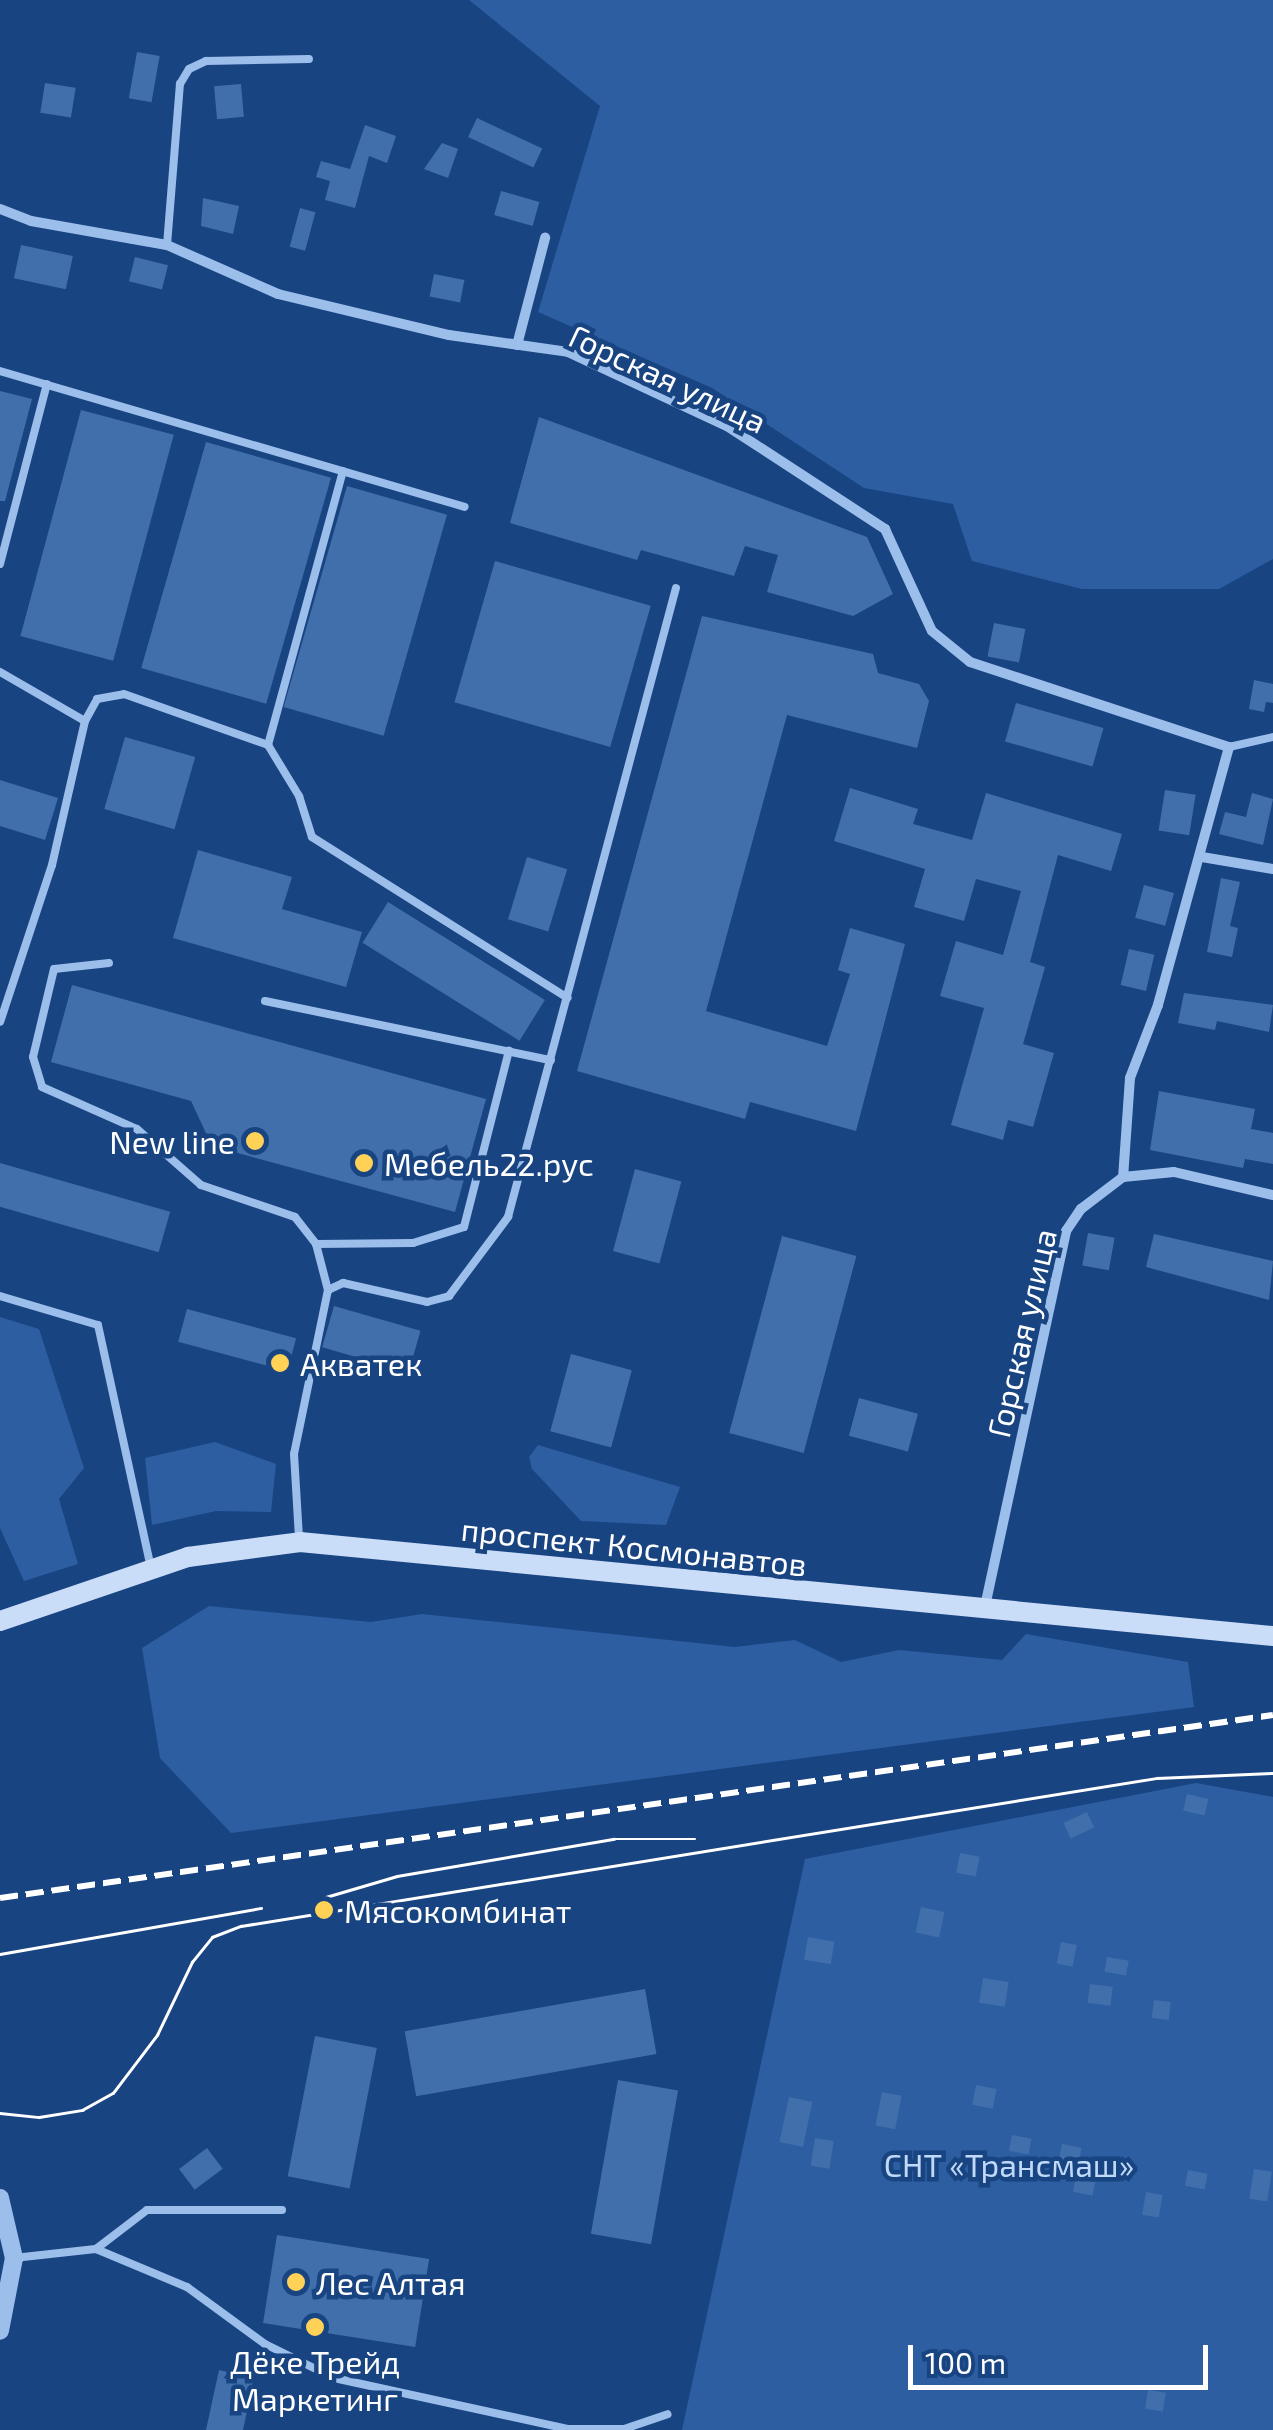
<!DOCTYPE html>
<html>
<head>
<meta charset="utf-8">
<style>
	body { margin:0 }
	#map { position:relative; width:1273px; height:2430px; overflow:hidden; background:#194482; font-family:"Exo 2",sans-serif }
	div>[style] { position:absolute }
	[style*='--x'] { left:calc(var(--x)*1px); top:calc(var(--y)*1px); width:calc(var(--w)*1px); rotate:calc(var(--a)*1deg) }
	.green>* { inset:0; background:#2c5ea1 }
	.building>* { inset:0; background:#416fac; transform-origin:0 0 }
	.service>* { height:8px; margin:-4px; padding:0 4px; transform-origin:4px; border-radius:4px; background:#9cbeeb }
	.minor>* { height:10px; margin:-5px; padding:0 5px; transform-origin:5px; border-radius:5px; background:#9cbeeb }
	.tertiary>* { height:18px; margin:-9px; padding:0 9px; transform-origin:9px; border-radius:9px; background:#9cbeeb }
	.secondary>* { height:20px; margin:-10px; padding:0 10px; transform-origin:10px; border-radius:10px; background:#c9dcf8 }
	.tram>* { height:2.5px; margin:-1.25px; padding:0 1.25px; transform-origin:1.25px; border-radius:1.25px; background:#fff }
	.rail>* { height:6px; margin-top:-3px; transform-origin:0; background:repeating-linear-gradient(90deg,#fff 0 18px,transparent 0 26px) }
	.dots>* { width:28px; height:28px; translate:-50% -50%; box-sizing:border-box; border:5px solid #194482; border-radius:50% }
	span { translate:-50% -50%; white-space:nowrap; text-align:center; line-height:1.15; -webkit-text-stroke:9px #194482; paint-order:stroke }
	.street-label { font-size:32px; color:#fff }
	.poi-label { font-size:32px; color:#fff }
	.right { translate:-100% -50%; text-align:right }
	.left { translate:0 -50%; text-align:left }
	.park-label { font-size:32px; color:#c1d9f8 }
	.scale { position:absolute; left:908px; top:2345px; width:300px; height:45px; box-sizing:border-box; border:5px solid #fff; border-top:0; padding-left:12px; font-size:30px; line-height:35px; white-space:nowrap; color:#fff; -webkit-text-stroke:8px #194482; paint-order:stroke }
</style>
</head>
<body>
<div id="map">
	<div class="green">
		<i style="clip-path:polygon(469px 0,1273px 0,1273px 559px,1219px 589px,1082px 589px,972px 561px,953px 504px,864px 488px,712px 388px,538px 312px,600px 106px)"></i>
		<i style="clip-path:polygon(0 1317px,39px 1329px,84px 1468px,59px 1499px,78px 1564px,24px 1581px,0 1528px)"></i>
		<i style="clip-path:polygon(215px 1442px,276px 1464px,271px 1512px,216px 1511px,152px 1525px,145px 1458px)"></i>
		<i style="clip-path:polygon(538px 1445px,680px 1487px,666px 1525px,581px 1521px,532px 1469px,529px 1457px)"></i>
		<i style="clip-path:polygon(209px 1606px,371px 1622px,422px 1614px,735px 1647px,795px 1640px,841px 1662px,899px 1650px,1002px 1660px,1026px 1634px,1188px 1662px,1194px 1707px,231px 1833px,160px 1758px,142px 1648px)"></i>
		<i style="clip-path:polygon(1196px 1783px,1273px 1797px,1273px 2430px,682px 2430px,805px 1859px)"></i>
	</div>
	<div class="building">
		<i style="left:137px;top:52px;width:23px;height:47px;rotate:10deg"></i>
		<i style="left:45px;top:83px;width:31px;height:30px;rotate:9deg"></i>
		<i style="left:241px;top:84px;width:33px;height:27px;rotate:85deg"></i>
		<i style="left:477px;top:118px;width:72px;height:21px;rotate:25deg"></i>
		<i style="clip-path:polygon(365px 125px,396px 136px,387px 163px,369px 156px,355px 208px,325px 200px,330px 181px,316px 177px,321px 161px,350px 169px)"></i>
		<i style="clip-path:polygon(442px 143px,458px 149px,448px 178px,424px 169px)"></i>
		<i style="left:501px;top:191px;width:40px;height:25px;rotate:16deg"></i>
		<i style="clip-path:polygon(203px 198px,239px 206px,233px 234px,201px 226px)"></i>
		<i style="left:300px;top:208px;width:16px;height:40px;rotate:15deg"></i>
		<i style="left:21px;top:245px;width:53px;height:34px;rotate:12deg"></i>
		<i style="left:135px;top:257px;width:34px;height:25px;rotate:14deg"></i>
		<i style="left:434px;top:274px;width:31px;height:23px;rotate:11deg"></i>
		<i style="clip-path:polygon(0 391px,32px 399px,5px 501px,0 501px)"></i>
		<i style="left:81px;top:410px;width:96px;height:234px;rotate:15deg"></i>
		<i style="clip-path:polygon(539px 417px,867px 537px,893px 594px,853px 616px,767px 592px,778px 555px,745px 546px,734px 576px,641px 550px,637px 560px,510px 523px)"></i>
		<i style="left:206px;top:442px;width:130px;height:235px;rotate:16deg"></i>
		<i style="left:347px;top:486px;width:104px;height:230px;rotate:16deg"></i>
		<i style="left:495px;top:561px;width:162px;height:147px;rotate:16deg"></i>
		<i style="clip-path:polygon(702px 616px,873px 654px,878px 673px,919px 684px,929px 701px,917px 748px,787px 715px,706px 1011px,827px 1046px,850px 974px,838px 970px,850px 928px,905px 944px,856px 1131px,750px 1102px,745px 1119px,577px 1071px)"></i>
		<i style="left:994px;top:623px;width:32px;height:34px;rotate:11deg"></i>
		<i style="clip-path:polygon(1254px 680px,1273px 684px,1273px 703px,1266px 702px,1264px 712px,1249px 709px)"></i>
		<i style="left:1016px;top:703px;width:91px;height:40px;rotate:16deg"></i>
		<i style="left:125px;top:737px;width:73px;height:75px;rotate:16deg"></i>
		<i style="clip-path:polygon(0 780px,58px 798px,45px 840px,0 826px)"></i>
		<i style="clip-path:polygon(850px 788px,918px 809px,913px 824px,972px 840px,986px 793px,1122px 834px,1111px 871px,1058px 855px,1030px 962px,1045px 967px,1023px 1044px,1054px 1053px,1033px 1127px,1008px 1120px,1003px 1140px,951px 1125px,984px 1008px,940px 996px,956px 941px,1003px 955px,1021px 891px,976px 879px,964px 921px,914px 907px,925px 869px,834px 841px)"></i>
		<i style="left:1165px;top:790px;width:31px;height:41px;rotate:9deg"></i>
		<i style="clip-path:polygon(1252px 793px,1273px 799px,1263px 845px,1219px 834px,1225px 812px,1246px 817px)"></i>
		<i style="clip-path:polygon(198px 850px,292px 877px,282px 909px,362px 932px,346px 987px,173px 938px)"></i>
		<i style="left:527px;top:857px;width:42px;height:65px;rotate:17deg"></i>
		<i style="clip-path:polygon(1221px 878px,1240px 882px,1230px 926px,1238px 928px,1232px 957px,1207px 952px)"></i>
		<i style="left:1144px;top:885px;width:31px;height:34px;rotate:15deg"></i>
		<i style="left:388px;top:902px;width:185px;height:48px;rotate:32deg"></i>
		<i style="left:1129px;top:949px;width:26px;height:37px;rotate:13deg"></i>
		<i style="clip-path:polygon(72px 985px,486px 1099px,455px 1212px,212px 1146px,191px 1101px,51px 1062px)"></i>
		<i style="clip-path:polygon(1184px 993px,1273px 1005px,1269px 1032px,1217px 1021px,1215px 1030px,1178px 1023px)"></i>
		<i style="clip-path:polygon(1159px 1091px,1255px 1109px,1251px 1129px,1273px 1133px,1273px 1164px,1245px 1159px,1243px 1168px,1150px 1150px)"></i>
		<i style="left:0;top:1163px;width:177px;height:42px;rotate:16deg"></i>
		<i style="left:635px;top:1169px;width:48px;height:85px;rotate:15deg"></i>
		<i style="left:1088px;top:1233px;width:27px;height:33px;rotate:10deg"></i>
		<i style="clip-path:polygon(1154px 1234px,1273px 1261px,1269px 1300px,1146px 1267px)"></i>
		<i style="left:782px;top:1236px;width:77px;height:204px;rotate:15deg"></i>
		<i style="left:334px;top:1306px;width:90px;height:43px;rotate:16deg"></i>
		<i style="left:187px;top:1309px;width:113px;height:34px;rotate:15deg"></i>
		<i style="left:571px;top:1354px;width:63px;height:80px;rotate:15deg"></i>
		<i style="left:859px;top:1398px;width:61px;height:39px;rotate:15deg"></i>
		<i style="left:1187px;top:1794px;width:22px;height:17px;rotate:13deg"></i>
		<i style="left:1087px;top:1812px;width:17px;height:26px;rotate:65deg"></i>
		<i style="left:960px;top:1853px;width:20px;height:20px;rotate:11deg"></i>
		<i style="left:921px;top:1907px;width:24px;height:26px;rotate:12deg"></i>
		<i style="left:808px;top:1937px;width:27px;height:23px;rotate:10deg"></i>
		<i style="left:1061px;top:1942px;width:16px;height:22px;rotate:11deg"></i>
		<i style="left:1107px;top:1957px;width:22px;height:15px;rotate:10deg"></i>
		<i style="left:983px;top:1978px;width:26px;height:25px;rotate:9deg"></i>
		<i style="left:1090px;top:1984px;width:23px;height:19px;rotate:7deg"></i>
		<i style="left:645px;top:1989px;width:66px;height:244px;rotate:80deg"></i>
		<i style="left:1154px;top:2000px;width:17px;height:18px;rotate:7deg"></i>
		<i style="left:315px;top:2036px;width:63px;height:143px;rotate:11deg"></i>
		<i style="left:618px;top:2080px;width:61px;height:156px;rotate:10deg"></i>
		<i style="left:976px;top:2085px;width:21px;height:20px;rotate:11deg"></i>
		<i style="left:882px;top:2092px;width:20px;height:34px;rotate:11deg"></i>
		<i style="left:789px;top:2097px;width:24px;height:46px;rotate:12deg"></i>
		<i style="left:1012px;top:2135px;width:20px;height:16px;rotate:11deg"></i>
		<i style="left:815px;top:2138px;width:19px;height:28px;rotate:9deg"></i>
		<i style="left:1062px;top:2144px;width:20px;height:15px;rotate:11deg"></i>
		<i style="left:207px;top:2148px;width:26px;height:35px;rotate:53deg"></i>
		<i style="left:1254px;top:2169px;width:18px;height:30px;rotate:9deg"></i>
		<i style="left:1188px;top:2170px;width:20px;height:16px;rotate:11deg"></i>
		<i style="left:1076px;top:2176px;width:20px;height:16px;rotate:11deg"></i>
		<i style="left:1146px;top:2192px;width:17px;height:23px;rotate:10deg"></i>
		<i style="left:277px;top:2235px;width:154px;height:89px;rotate:9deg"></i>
		<i style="clip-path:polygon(219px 2370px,254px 2378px,243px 2430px,206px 2430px)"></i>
		<i style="left:1148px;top:2390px;width:18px;height:19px;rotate:9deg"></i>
	</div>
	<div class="service">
		<i style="--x:167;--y:245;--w:162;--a:-85.4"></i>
		<i style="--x:180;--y:84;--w:17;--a:-59"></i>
		<i style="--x:189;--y:69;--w:19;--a:-25"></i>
		<i style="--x:206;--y:61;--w:103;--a:-1.1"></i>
		<i style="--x:0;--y:371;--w:484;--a:16.3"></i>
		<i style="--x:0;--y:564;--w:186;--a:-75.4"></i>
		<i style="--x:0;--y:672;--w:98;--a:30"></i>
		<i style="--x:85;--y:721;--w:148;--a:102.9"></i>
		<i style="--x:52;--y:865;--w:165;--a:108.3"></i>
		<i style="--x:85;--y:721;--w:25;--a:-61"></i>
		<i style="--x:97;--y:699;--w:27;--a:-10"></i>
		<i style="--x:124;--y:694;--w:153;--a:19.5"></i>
		<i style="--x:268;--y:745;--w:60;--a:58.7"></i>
		<i style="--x:299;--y:796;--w:43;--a:72.4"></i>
		<i style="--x:312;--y:837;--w:302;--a:32.2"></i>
		<i style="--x:268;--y:745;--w:284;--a:-74.7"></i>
		<i style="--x:1229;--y:747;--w:45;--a:-12.8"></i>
		<i style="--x:109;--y:963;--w:55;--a:173.8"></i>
		<i style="--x:54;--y:969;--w:90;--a:103.4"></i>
		<i style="--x:33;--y:1057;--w:31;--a:73"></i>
		<i style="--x:42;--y:1087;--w:104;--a:23.9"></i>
		<i style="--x:137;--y:1129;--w:85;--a:41.2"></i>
		<i style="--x:201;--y:1185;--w:99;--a:18.8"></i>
		<i style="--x:295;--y:1217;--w:34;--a:52"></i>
		<i style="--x:316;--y:1244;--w:48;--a:75.4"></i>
		<i style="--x:265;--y:1001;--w:292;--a:11.7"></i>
		<i style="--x:316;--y:1244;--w:97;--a:-0.6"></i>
		<i style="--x:413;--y:1243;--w:53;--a:-17.4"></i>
		<i style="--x:464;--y:1227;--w:182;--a:-75.7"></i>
		<i style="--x:0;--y:1296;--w:102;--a:16.5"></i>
		<i style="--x:98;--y:1325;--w:249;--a:77.7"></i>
		<i style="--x:299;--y:1538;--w:84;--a:-93.4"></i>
		<i style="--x:294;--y:1454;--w:167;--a:-78.3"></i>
		<i style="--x:328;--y:1290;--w:17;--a:-25"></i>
		<i style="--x:343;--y:1283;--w:86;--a:12.7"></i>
		<i style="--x:427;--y:1302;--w:23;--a:-15"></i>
		<i style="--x:449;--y:1296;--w:99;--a:-53.2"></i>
		<i style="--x:508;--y:1217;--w:651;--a:-75.05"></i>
		<i style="--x:96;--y:2249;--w:99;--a:22.7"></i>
		<i style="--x:187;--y:2287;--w:97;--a:36.2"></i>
		<i style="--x:265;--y:2344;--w:77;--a:26.2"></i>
		<i style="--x:334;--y:2378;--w:239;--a:12.3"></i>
		<i style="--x:568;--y:2429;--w:56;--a:0"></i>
		<i style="--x:624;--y:2429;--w:46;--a:-18.8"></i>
		<i style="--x:14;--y:2258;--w:82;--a:-6.3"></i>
		<i style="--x:96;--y:2249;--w:64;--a:-37.4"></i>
		<i style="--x:147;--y:2210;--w:135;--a:0"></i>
	</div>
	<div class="minor">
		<i style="--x:0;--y:209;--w:33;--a:21"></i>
		<i style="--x:31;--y:221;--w:138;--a:10"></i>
		<i style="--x:167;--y:245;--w:121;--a:23.8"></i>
		<i style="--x:278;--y:294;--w:176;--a:13.5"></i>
		<i style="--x:449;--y:335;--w:120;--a:8.1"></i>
		<i style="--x:568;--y:352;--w:175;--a:25"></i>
		<i style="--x:727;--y:426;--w:189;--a:33.1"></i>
		<i style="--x:885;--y:529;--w:112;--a:65.3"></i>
		<i style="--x:932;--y:631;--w:49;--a:39.2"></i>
		<i style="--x:970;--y:662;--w:273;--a:18.2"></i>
		<i style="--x:1229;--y:747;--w:268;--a:105.4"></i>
		<i style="--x:1158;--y:1005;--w:78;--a:111"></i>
		<i style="--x:1130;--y:1078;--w:99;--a:94"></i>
		<i style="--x:517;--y:345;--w:111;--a:-75.3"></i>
		<i style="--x:1202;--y:857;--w:72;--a:9.6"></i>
		<i style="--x:1123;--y:1177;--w:51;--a:-5.6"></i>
		<i style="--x:1174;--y:1172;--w:102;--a:13.1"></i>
		<i style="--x:984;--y:1611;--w:389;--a:-77.8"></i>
		<i style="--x:1066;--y:1231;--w:27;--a:-56"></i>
		<i style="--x:1081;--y:1209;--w:53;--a:-37.3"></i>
	</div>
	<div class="tertiary">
		<i style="--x:0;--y:2198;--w:62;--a:76.9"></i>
		<i style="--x:14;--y:2258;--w:74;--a:100.9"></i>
	</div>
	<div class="secondary">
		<i style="--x:0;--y:1621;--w:199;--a:-18.8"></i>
		<i style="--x:188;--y:1557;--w:113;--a:-7.6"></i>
		<i style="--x:300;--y:1542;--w:978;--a:5.52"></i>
	</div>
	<div class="tram">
		<i style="--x:319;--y:1899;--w:81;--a:-16.4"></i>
		<i style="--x:397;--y:1876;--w:220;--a:-9.7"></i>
		<i style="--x:614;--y:1839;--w:81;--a:0"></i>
		<i style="--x:0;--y:1954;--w:265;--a:-10"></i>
		<i style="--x:0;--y:2113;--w:39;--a:6"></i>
		<i style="--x:39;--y:2117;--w:44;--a:-9.2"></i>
		<i style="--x:82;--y:2110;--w:35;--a:-29"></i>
		<i style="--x:113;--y:2093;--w:73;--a:-52.8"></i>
		<i style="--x:157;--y:2035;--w:81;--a:-64.4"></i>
		<i style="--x:192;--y:1962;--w:32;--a:-51"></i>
		<i style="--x:212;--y:1937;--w:31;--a:-21"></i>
		<i style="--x:241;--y:1926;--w:928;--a:-9.18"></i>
		<i style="--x:1157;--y:1778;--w:116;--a:-2.5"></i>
	</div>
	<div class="rail">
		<i style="--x:0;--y:1898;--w:1286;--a:-8.18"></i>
	</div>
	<div class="dots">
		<i style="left:255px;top:1141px;background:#ffd257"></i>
		<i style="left:364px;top:1163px;background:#ffd257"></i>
		<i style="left:280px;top:1363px;background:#ffd257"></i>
		<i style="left:324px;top:1910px;background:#ffd257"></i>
		<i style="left:296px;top:2282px;background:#ffd257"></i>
		<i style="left:315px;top:2327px;background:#ffd257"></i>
	</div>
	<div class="street-label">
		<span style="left:668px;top:378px;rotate:25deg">Горская улица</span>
		<span style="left:1021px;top:1333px;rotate:-77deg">Горская улица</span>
		<span style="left:634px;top:1546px;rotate:6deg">проспект Космонавтов</span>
	</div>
	<div class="poi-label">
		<span class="right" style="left:235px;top:1141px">New line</span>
		<span class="left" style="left:384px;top:1163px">Мебель22.рус</span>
		<span class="left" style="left:300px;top:1363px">Акватек</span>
		<span class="left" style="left:344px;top:1910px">Мясокомбинат</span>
		<span class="left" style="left:316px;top:2282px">Лес Алтая</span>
		<span style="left:315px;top:2380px">Дёке Трейд<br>Маркетинг</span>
	</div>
	<div class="park-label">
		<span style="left:1009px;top:2164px">СНТ «Трансмаш»</span>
	</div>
	<div class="scale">100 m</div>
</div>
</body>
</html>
